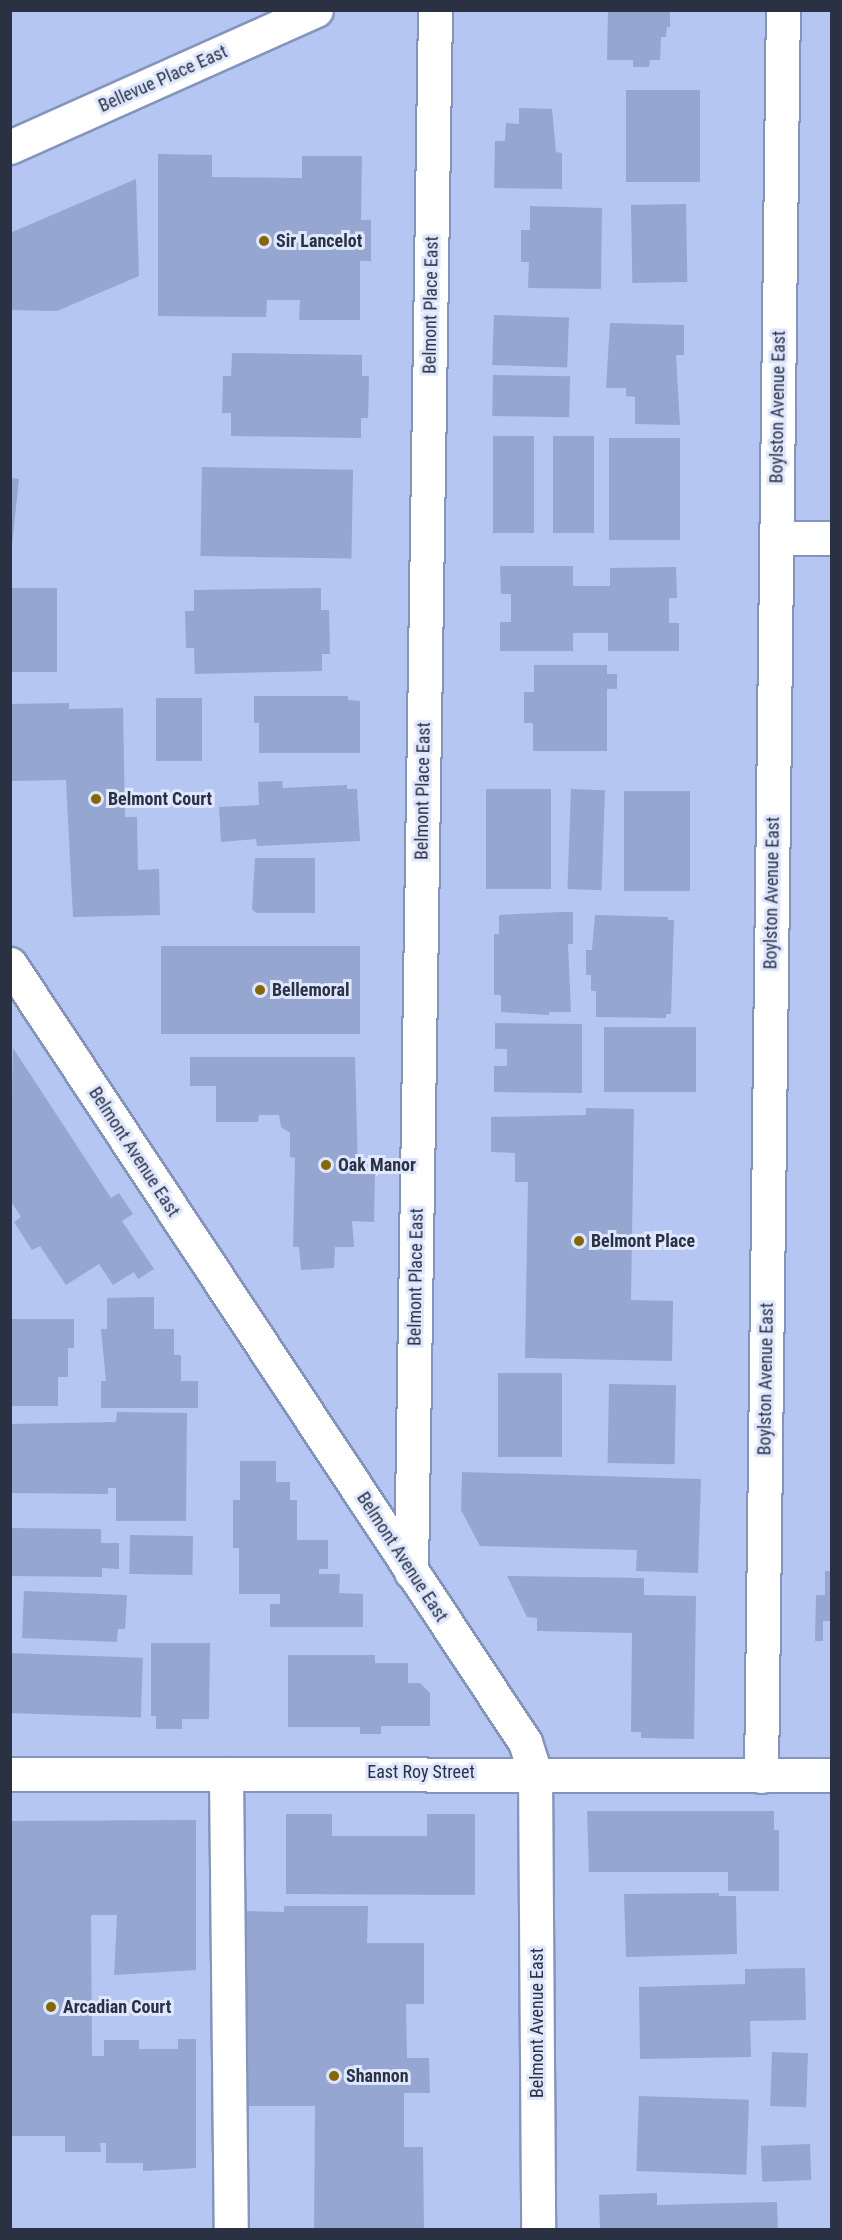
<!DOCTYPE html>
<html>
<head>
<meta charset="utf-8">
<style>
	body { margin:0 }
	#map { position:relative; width:842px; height:2240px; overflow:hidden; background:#b4c6f1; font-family:"Roboto Condensed",sans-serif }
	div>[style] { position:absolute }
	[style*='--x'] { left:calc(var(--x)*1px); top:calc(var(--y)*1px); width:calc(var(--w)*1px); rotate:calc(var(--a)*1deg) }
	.building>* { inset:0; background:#95a6d0; transform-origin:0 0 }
	.roads { filter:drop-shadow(2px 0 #8495bd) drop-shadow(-2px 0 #8495bd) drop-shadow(0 2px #8495bd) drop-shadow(0 -2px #8495bd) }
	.minor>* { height:33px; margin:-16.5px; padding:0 16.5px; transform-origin:16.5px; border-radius:16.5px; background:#fff }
	.dots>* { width:16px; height:16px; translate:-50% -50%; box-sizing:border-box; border:3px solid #dee7fe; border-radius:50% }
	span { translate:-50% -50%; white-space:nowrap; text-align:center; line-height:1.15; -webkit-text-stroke:6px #dee7fe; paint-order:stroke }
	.street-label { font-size:18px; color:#2a3142 }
	.poi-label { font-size:18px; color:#2a3142; font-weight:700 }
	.left { translate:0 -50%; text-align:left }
	.frame { position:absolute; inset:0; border:12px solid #2a3142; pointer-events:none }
</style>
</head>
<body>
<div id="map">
	<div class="building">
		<i style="clip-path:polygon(608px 10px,670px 10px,670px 27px,667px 27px,666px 37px,661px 37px,660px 60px,650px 60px,649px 67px,633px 67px,633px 60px,607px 60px)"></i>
		<i style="left:626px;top:90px;width:74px;height:92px"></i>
		<i style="clip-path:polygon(519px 108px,552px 109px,556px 152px,562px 153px,562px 189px,494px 188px,495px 141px,505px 141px,506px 123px,519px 124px)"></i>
		<i style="clip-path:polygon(158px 154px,212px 155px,212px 177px,302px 178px,302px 156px,362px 156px,361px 220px,371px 220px,371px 261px,360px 261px,360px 320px,299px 320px,300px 300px,267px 300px,266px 317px,158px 316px)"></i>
		<i style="clip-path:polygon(136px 179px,139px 276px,57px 311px,10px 310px,10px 233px)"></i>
		<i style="left:686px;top:204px;width:78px;height:55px;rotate:89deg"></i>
		<i style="clip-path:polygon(530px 206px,602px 208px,601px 289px,528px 288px,529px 262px,521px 262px,521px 230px,530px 230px)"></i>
		<i style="left:494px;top:315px;width:75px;height:50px;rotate:2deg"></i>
		<i style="clip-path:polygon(610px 323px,684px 325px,684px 355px,676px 355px,680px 425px,635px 424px,635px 397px,626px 396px,626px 388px,606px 388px)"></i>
		<i style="clip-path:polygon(232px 353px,362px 355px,362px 376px,369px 376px,368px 418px,361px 418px,361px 438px,231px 436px,231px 413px,222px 413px,223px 376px,231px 376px)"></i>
		<i style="left:493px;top:375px;width:77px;height:41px;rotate:1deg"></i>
		<i style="left:493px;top:436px;width:41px;height:97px"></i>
		<i style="left:553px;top:436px;width:41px;height:97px"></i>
		<i style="left:609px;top:438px;width:71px;height:102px"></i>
		<i style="left:202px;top:467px;width:151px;height:89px;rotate:1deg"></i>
		<i style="left:10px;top:478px;width:9px;height:66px;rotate:6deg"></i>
		<i style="clip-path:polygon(500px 566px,573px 566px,573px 586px,610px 586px,610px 568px,676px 567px,677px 598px,669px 598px,669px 623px,679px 623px,679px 651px,608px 651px,608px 633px,573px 633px,573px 651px,500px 651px,500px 622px,511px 622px,511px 594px,501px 594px)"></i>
		<i style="left:10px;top:588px;width:47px;height:84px"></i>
		<i style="clip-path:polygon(321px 588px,321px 610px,329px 610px,330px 654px,322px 654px,322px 671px,195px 674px,194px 648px,186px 648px,185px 611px,194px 611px,194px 590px)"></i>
		<i style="clip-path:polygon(534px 665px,607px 665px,607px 674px,617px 674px,617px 689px,607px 689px,607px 751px,533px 751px,533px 723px,524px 723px,524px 692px,534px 692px)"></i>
		<i style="clip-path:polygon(254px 696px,348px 696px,348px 700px,360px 701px,360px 753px,259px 753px,259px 723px,254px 723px)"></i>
		<i style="left:202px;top:698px;width:63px;height:46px;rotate:90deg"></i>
		<i style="clip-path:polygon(69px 703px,69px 709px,123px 708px,125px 817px,137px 817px,138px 870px,159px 869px,160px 915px,73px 917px,66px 780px,10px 781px,10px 704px)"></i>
		<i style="clip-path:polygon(282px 781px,283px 788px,347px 785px,347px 789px,357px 789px,360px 841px,257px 846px,256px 839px,221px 842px,219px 807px,259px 805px,258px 782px)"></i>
		<i style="left:486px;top:789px;width:65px;height:100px"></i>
		<i style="left:571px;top:789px;width:34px;height:100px;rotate:2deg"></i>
		<i style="left:624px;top:791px;width:66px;height:100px"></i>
		<i style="clip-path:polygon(255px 858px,315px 858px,315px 913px,256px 913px,252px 909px)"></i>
		<i style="clip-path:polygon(561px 912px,573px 912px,573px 944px,568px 944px,571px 1012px,549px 1012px,549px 1015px,501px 1012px,501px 995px,494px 995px,494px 934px,499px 934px,499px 915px)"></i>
		<i style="clip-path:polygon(595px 915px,668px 917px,668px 920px,674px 920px,671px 1014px,666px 1014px,666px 1018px,596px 1017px,596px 991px,591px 991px,591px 975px,586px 975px,586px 950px,592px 950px)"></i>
		<i style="left:161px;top:946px;width:199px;height:88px"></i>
		<i style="clip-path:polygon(495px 1023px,582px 1024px,582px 1093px,494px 1092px,494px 1066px,507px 1066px,507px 1049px,495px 1049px)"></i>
		<i style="left:604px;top:1027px;width:92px;height:65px"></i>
		<i style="clip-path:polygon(13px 1048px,111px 1198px,119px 1193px,133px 1214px,122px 1221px,154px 1269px,138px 1279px,134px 1272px,113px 1285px,99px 1264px,66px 1285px,40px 1246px,32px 1250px,14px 1222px,21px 1217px,10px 1200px)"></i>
		<i style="clip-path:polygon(190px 1057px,355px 1057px,358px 1174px,375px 1172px,374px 1222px,352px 1221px,354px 1247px,335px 1247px,334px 1268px,301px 1270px,299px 1247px,293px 1247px,295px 1158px,290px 1157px,290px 1133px,281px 1127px,279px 1115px,259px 1115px,258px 1122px,216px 1122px,216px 1086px,190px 1086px)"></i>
		<i style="clip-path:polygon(586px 1108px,634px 1109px,631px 1300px,673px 1301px,672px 1361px,525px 1358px,528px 1182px,515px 1182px,515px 1153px,491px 1152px,491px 1117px,586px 1115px)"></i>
		<i style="clip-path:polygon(154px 1297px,154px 1329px,174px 1329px,174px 1355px,181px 1355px,181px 1381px,198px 1381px,198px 1408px,101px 1408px,101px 1381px,106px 1381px,101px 1329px,107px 1329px,107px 1298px)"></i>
		<i style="clip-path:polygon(10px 1319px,74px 1319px,74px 1348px,68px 1348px,68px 1377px,58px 1377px,58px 1406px,10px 1406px)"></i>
		<i style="left:498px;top:1373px;width:64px;height:84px"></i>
		<i style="left:609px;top:1384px;width:67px;height:79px;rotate:1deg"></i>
		<i style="clip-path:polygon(117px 1412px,187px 1413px,186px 1521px,116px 1521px,116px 1488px,108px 1488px,108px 1494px,10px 1493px,10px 1424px,116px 1422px)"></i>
		<i style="clip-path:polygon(240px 1461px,276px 1461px,276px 1482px,290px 1482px,290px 1500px,297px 1500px,297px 1540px,328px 1540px,328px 1569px,319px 1569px,319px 1574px,340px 1574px,339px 1593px,363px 1594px,363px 1627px,270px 1627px,270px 1604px,280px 1604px,280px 1594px,239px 1594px,239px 1548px,233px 1548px,233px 1500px,240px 1500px)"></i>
		<i style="clip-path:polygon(462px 1472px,701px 1479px,698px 1573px,636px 1571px,637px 1550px,480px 1546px,461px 1510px)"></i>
		<i style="clip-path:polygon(10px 1528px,101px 1529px,101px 1543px,119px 1543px,119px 1569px,102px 1568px,102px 1577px,10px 1576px)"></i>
		<i style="left:130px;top:1535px;width:63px;height:39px;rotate:1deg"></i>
		<i style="clip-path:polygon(825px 1571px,832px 1571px,832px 1621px,823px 1621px,823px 1641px,815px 1641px,816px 1595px,825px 1595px)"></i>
		<i style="clip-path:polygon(507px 1576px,644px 1578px,644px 1595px,696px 1596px,694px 1739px,641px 1738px,641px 1732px,631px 1732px,632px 1633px,537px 1631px,537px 1618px,527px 1617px)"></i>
		<i style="clip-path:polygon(24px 1591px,127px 1595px,125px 1629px,118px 1629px,117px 1642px,22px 1638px)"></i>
		<i style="clip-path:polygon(151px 1643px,210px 1643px,209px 1719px,182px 1719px,182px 1729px,156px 1729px,156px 1716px,151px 1716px)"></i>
		<i style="left:10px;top:1653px;width:133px;height:60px;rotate:2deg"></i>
		<i style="clip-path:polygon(288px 1655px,375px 1655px,375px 1663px,408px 1663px,408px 1683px,420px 1683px,430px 1693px,430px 1726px,381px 1726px,381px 1734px,360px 1734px,360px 1727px,288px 1727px)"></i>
		<i style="clip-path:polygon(587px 1811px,774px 1811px,774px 1830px,779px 1830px,779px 1891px,728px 1891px,728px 1872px,589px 1872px)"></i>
		<i style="clip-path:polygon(286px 1814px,332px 1814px,332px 1836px,427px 1836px,427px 1814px,475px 1814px,475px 1895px,286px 1894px)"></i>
		<i style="clip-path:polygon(196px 1820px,196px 1970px,114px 1975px,117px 1915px,91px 1915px,92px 2056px,104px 2056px,104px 2040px,139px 2040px,139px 2049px,178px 2049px,178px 2039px,196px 2039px,196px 2168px,143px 2171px,143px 2163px,106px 2163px,106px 2143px,100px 2143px,101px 2152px,65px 2152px,65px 2136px,10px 2136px,10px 1821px)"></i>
		<i style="clip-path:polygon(719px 1893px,719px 1896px,736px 1896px,737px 1954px,626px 1957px,624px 1894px)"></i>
		<i style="clip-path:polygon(284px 1906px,368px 1906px,367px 1943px,424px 1943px,424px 2004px,406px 2004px,407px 2058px,429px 2058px,430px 2093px,404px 2093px,404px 2147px,423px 2147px,424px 2230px,314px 2230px,315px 2106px,239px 2106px,240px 1911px,284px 1912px)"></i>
		<i style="clip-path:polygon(805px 1968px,806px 2020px,750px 2021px,751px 2057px,640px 2059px,639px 1987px,745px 1984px,745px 1969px)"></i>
		<i style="left:772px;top:2052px;width:36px;height:54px;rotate:2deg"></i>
		<i style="left:639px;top:2096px;width:110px;height:75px;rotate:2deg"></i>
		<i style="left:810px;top:2144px;width:36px;height:49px;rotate:88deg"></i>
		<i style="clip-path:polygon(657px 2193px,657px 2205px,777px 2202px,778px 2230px,600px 2230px,599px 2195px)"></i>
	</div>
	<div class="roads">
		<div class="minor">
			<i style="--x:10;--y:147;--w:335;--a:-24.1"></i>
			<i style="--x:777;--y:538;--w:55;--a:0"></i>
			<i style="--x:10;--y:964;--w:933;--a:56.5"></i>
			<i style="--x:525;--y:1742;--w:32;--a:72"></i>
			<i style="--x:535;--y:1772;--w:458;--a:89.6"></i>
			<i style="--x:411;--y:1572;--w:1562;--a:-89.12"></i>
			<i style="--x:10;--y:1774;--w:822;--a:0.07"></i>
			<i style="--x:226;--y:1774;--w:456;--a:89.4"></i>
			<i style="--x:761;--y:1776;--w:1766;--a:-89.29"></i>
		</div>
	</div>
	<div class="dots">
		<i style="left:264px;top:241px;background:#876703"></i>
		<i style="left:96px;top:799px;background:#876703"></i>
		<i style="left:260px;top:990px;background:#876703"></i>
		<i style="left:326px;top:1165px;background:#876703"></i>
		<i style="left:579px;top:1241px;background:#876703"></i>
		<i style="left:51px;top:2007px;background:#876703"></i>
		<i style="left:334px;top:2076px;background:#876703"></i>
	</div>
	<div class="street-label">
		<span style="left:163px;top:79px;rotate:-24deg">Bellevue Place East</span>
		<span style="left:431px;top:305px;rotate:-89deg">Belmont Place East</span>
		<span style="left:778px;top:407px;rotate:-89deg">Boylston Avenue East</span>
		<span style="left:423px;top:791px;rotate:-89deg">Belmont Place East</span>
		<span style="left:772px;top:893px;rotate:-89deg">Boylston Avenue East</span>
		<span style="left:134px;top:1152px;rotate:57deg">Belmont Avenue East</span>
		<span style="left:416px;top:1277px;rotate:-89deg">Belmont Place East</span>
		<span style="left:766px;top:1379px;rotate:-89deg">Boylston Avenue East</span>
		<span style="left:402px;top:1557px;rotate:57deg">Belmont Avenue East</span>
		<span style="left:421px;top:1772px">East Roy Street</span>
		<span style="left:537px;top:2023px;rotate:-90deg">Belmont Avenue East</span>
	</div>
	<div class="poi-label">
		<span class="left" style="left:276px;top:241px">Sir Lancelot</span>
		<span class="left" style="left:108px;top:799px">Belmont Court</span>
		<span class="left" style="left:272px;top:990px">Bellemoral</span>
		<span class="left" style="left:338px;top:1165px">Oak Manor</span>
		<span class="left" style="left:591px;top:1241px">Belmont Place</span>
		<span class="left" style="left:63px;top:2007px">Arcadian Court</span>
		<span class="left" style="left:346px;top:2076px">Shannon</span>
	</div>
	<div class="frame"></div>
</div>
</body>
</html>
